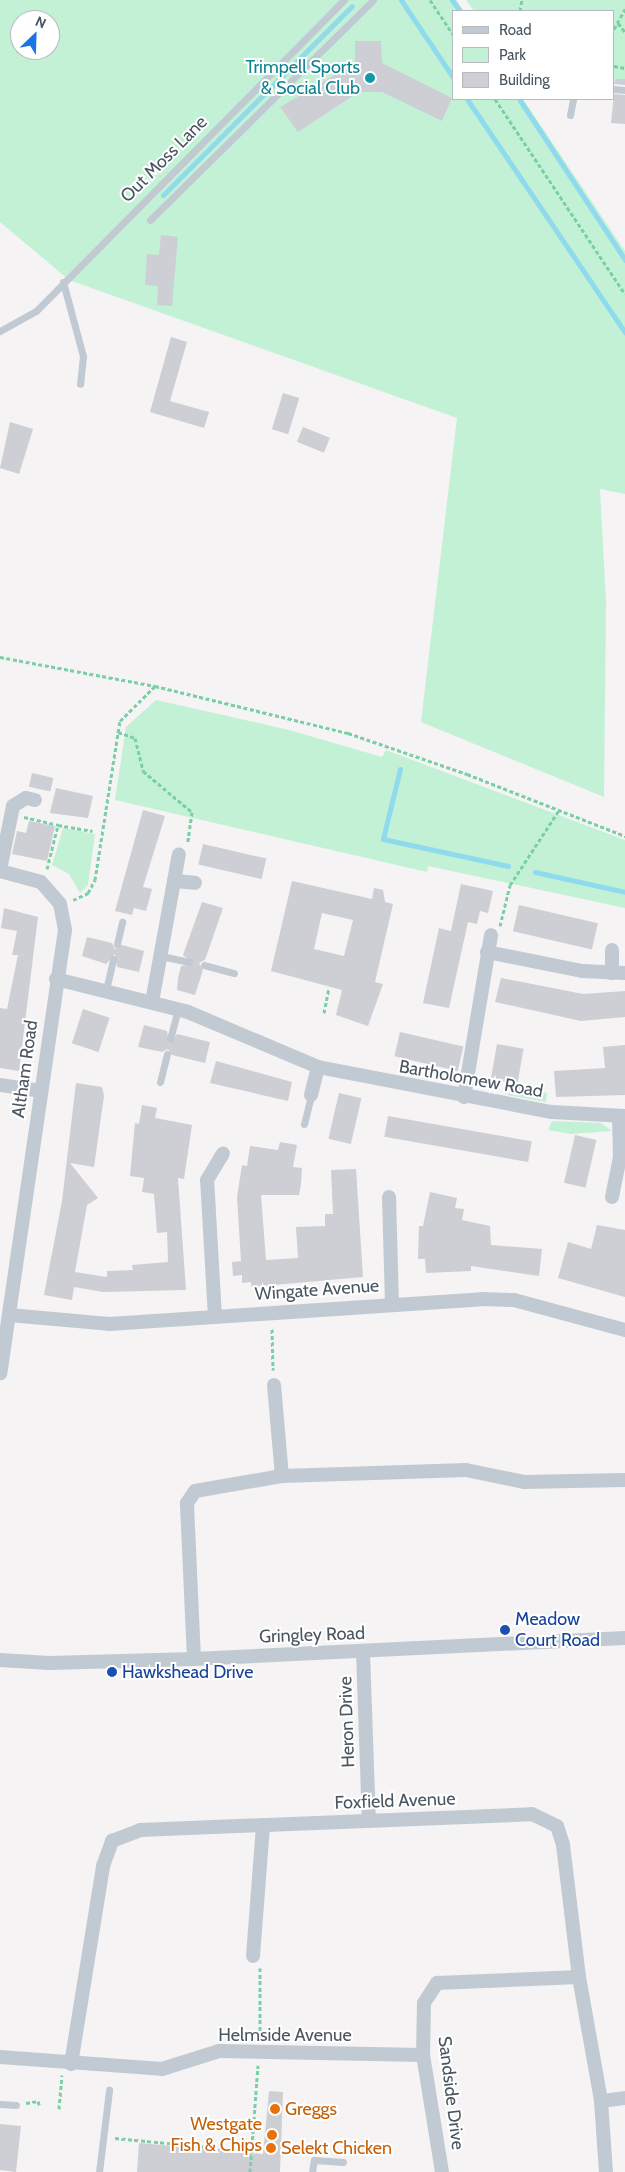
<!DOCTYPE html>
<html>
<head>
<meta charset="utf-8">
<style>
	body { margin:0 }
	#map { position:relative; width:625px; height:2172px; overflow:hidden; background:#f5f3f3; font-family:Cabin,sans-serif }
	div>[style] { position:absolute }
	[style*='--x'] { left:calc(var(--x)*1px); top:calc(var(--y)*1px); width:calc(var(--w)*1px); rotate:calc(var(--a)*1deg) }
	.green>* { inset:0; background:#c3f1d5 }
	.stream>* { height:5px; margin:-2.5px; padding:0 2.5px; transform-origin:2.5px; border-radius:2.5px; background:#90daee }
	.building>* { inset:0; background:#cdcfd5; transform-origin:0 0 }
	.path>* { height:3px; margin-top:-1.5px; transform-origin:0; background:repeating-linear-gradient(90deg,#7ad0a6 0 4px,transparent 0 6.5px) }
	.lane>* { height:7px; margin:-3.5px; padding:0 3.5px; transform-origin:3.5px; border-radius:3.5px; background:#c1cad2 }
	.street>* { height:14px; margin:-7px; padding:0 7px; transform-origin:7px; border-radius:7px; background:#c1cad2 }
	.dots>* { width:14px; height:14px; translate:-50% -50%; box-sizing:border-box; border:2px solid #fff; border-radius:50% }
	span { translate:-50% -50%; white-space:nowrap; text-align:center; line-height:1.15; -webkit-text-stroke:4px #fff; paint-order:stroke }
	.culture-label { font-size:18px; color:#0d838f }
	.right { translate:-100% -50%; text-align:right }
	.street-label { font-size:18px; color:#4a5661 }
	.transit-label { font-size:18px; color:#164399 }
	.left { translate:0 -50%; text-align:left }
	.food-label { font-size:18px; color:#c56008 }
	.legend { position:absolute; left:452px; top:10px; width:162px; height:90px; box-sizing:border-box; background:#fff; border:1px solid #b7bbc0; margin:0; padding:6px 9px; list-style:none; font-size:15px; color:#4a5661 }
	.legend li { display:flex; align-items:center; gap:10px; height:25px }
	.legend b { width:25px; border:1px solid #b7bbc0 }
	.north { position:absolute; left:10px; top:10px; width:50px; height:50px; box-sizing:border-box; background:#fff; border:1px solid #b7bbc0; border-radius:50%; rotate:24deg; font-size:14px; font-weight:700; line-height:20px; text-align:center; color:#4a5661 }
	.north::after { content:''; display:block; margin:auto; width:18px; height:22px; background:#1a73e8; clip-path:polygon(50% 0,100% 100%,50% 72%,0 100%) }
</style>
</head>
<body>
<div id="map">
	<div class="green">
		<i style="clip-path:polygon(evenodd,0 0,456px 0,464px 11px,454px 11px,454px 99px,523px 99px,625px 251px,625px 494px,600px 489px,606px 602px,604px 797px,421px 722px,457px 418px,69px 280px,0 222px,0 0,20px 20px,50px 20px,50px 50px,20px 50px,20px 20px)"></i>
		<i style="clip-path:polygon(466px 0,625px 0,625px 80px,614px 79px,614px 11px,474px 11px)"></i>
		<i style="clip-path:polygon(156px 700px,289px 730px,382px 757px,386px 750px,625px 840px,625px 908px,428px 866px,427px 872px,115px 800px,126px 727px)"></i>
		<i style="clip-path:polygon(63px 828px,95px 834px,88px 885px,80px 893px,69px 874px,52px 865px)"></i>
		<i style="clip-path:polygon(515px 1087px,547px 1093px,546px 1102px,507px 1095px)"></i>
		<i style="clip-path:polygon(552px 1121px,601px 1123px,612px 1131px,571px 1134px,548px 1130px)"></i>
	</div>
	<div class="stream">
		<i style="--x:401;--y:0;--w:95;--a:56.1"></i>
		<i style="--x:452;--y:0;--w:14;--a:54"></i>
		<i style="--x:467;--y:99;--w:282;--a:55.9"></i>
		<i style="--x:519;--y:99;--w:193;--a:56.6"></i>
		<i style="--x:163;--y:195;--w:267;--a:-45"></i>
		<i style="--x:400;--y:769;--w:72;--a:103.7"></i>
		<i style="--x:383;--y:839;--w:128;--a:12.2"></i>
		<i style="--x:535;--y:872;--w:92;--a:12.5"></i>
	</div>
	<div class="building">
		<i style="clip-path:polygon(355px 41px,381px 41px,382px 63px,452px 98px,442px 121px,382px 92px,359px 92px,298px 132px,280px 107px,355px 63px)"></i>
		<i style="clip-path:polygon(615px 79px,625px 79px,625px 85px,614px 84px)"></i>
		<i style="clip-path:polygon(614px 94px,625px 95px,625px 124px,611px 123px)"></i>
		<i style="clip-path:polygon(161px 235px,178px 237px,172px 306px,157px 305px,158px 286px,145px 285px,147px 254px,159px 255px)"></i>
		<i style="clip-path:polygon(171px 337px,187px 342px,170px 401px,209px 412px,204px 428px,150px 412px)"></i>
		<i style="left:283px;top:393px;width:17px;height:38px;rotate:17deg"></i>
		<i style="clip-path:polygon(10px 422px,33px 429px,19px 474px,0 468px)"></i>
		<i style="left:303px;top:427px;width:29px;height:16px;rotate:22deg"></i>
		<i style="left:32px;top:773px;width:22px;height:14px;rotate:13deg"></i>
		<i style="clip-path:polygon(56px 788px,93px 796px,88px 818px,50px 813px)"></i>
		<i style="clip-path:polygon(143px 810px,165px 816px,143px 887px,152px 889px,146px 911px,134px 908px,132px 915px,115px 911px)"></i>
		<i style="clip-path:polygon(29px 821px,55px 826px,47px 861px,12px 854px,17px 831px,26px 833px)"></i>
		<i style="left:203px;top:844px;width:65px;height:21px;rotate:13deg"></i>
		<i style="clip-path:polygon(evenodd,292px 881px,372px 899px,374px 888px,383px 890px,385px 902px,393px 904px,375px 982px,383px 984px,368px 1026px,336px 1015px,342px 990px,271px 971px,292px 881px,322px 913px,353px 920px,344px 956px,314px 949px,322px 913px)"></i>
		<i style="clip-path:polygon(461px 884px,493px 891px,488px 913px,480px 911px,477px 924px,468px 922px,449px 1008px,423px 1003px,439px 928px,451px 931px)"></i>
		<i style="clip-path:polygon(202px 902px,223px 908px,205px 960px,199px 963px,203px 970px,195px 995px,177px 990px,178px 978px,181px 966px,194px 964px,183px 955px)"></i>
		<i style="left:519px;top:905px;width:81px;height:27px;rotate:13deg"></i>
		<i style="clip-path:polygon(4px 908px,38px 917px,19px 1071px,0 1068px,0 1008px,7px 1009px,18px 955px,12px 955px,17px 931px,1px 928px)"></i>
		<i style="clip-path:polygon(87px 937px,112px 943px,115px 949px,122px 945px,144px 951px,139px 972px,117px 967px,115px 954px,106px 964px,82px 956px)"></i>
		<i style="clip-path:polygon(501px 978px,583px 994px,625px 991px,625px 1017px,581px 1021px,495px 1002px)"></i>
		<i style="left:83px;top:1009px;width:28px;height:36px;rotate:18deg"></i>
		<i style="clip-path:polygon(144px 1025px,167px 1031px,169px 1044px,177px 1034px,210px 1042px,205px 1063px,172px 1055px,168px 1049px,162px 1052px,138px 1047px)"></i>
		<i style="left:400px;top:1032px;width:65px;height:25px;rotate:13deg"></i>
		<i style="left:497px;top:1044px;width:27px;height:36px;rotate:10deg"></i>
		<i style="clip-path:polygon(625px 1045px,625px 1095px,556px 1097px,554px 1071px,605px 1068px,603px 1047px)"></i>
		<i style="clip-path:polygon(216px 1061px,292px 1082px,288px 1101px,210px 1083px)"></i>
		<i style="clip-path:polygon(76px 1083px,102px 1087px,104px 1096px,94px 1167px,70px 1163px,98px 1198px,87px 1205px,75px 1272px,107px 1277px,107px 1271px,133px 1270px,132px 1265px,168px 1262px,167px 1232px,157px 1233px,154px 1194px,142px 1192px,144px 1178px,130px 1176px,135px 1123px,139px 1124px,142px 1105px,157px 1108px,155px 1118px,192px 1125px,184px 1179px,178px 1178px,186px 1290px,103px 1292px,74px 1287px,72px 1300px,44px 1295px,62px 1201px)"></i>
		<i style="left:339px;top:1093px;width:23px;height:47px;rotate:13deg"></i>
		<i style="left:388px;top:1116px;width:146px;height:21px;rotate:10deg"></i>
		<i style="left:575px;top:1135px;width:22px;height:49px;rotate:13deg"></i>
		<i style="clip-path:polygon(280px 1142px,297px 1145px,293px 1167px,302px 1168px,301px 1184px,299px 1195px,261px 1195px,266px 1260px,298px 1258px,296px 1227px,325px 1226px,325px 1214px,333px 1214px,331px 1170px,356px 1169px,363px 1277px,251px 1287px,251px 1282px,242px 1283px,242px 1275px,233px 1276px,232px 1262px,241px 1261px,237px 1197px,242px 1165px,247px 1166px,250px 1146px,278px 1150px)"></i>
		<i style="clip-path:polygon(430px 1192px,457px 1198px,455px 1208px,464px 1209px,462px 1220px,490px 1226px,491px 1245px,542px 1249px,539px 1276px,471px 1266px,471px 1271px,426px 1273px,425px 1259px,418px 1259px,419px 1226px,423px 1226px)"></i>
		<i style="clip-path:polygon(597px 1225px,625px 1230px,625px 1297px,558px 1278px,568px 1242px,591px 1249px)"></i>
		<i style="clip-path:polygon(269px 2091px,283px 2092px,280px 2172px,137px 2172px,139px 2143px,263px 2154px)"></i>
		<i style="clip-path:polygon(0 2124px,21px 2126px,16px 2172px,0 2170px)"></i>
	</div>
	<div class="path">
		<i style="--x:430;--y:0;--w:43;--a:56.3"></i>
		<i style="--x:520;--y:11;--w:11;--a:-80"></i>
		<i style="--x:618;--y:23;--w:11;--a:52"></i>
		<i style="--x:614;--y:29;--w:23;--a:-61"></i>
		<i style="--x:614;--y:66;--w:11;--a:10"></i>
		<i style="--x:495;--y:99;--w:234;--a:56.3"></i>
		<i style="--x:0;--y:657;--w:158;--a:10.6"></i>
		<i style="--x:155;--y:686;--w:199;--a:13.7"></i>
		<i style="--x:348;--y:733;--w:126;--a:19"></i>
		<i style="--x:467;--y:774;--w:170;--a:21.4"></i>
		<i style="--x:118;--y:732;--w:18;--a:19"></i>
		<i style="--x:135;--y:738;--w:34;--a:76"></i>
		<i style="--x:143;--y:771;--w:64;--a:39.9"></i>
		<i style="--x:192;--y:812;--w:30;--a:98"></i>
		<i style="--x:24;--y:817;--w:35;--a:13"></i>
		<i style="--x:47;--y:869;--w:45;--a:-76"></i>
		<i style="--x:58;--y:825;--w:35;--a:10"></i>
		<i style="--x:73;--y:900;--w:17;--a:-25"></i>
		<i style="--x:88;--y:893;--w:15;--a:-62"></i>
		<i style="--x:95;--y:880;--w:161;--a:-81.1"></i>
		<i style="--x:120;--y:721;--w:49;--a:-45"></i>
		<i style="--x:500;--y:926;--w:42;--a:-76.3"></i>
		<i style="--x:510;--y:885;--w:90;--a:-56.8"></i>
		<i style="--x:324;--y:1013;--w:26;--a:-79"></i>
		<i style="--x:272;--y:1329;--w:41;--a:88.6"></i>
		<i style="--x:260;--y:2037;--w:69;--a:-90"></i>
		<i style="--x:26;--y:2103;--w:12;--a:-9"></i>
		<i style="--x:38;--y:2101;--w:6;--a:72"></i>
		<i style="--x:59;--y:2109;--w:34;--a:-85"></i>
		<i style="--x:115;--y:2138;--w:137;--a:5.5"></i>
		<i style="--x:250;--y:2172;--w:107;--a:-85.7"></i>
	</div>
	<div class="lane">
		<i style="--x:614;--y:89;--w:11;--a:5"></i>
		<i style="--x:570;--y:115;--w:16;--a:-79"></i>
		<i style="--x:150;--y:220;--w:313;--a:-44.6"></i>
		<i style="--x:63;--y:282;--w:77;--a:74.9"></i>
		<i style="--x:83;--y:356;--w:28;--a:96"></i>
		<i style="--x:0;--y:331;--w:41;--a:-29.1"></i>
		<i style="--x:36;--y:311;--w:438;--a:-45.3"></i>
		<i style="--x:117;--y:944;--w:23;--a:-77"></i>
		<i style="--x:161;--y:956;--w:29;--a:12"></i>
		<i style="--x:204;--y:965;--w:31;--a:15"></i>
		<i style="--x:106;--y:990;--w:32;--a:-77"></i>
		<i style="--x:170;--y:1039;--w:31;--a:-75"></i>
		<i style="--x:160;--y:1082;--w:29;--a:-76"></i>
		<i style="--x:304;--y:1124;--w:30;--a:-76"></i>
		<i style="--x:0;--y:2104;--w:16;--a:4"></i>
		<i style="--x:99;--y:2172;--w:83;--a:-83"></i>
		<i style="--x:312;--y:2172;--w:12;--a:-81"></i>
		<i style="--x:314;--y:2160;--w:29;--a:4"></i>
	</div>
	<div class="street">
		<i style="--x:0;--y:870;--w:65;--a:-78.5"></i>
		<i style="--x:13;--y:806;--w:15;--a:-32"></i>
		<i style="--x:26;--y:798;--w:9;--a:13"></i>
		<i style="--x:0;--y:871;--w:42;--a:15"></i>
		<i style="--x:41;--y:882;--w:29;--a:49"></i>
		<i style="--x:60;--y:904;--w:26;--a:79"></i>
		<i style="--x:65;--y:930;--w:448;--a:98.3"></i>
		<i style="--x:174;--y:881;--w:21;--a:5"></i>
		<i style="--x:612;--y:950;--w:23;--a:90"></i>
		<i style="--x:487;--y:952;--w:97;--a:11.3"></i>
		<i style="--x:582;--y:971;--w:43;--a:2.7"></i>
		<i style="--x:56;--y:979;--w:136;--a:14"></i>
		<i style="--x:188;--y:1012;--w:141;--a:22.9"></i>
		<i style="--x:318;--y:1067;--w:238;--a:10.9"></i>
		<i style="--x:552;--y:1112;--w:73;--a:3.1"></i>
		<i style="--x:152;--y:1002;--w:150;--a:-79.7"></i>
		<i style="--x:0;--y:1085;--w:41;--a:8.3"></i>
		<i style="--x:311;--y:1095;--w:29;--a:-76"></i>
		<i style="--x:464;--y:1097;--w:164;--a:-80.5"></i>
		<i style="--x:389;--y:1197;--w:107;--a:88.4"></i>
		<i style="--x:612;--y:1197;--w:41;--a:-78.7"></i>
		<i style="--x:620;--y:1157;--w:40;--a:-91.4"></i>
		<i style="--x:9;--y:1315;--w:100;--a:5.1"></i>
		<i style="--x:109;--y:1324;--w:374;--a:-3.8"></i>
		<i style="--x:482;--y:1299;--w:32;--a:2"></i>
		<i style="--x:514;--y:1300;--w:115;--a:15.1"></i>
		<i style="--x:215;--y:1317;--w:137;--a:-93.3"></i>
		<i style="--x:207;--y:1180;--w:31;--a:-59"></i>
		<i style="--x:274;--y:1385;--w:91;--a:85"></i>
		<i style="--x:363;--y:1652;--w:169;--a:88"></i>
		<i style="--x:194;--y:1659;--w:156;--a:-92.6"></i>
		<i style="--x:187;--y:1503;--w:14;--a:-56"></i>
		<i style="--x:195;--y:1491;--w:88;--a:-9.8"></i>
		<i style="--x:282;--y:1476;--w:184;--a:-1.9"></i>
		<i style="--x:466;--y:1470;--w:59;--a:11.7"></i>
		<i style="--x:524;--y:1482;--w:101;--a:-1.1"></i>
		<i style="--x:0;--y:1660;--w:49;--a:3.5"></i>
		<i style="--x:49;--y:1663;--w:145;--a:-1.6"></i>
		<i style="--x:194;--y:1659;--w:432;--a:-2.8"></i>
		<i style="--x:253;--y:1956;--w:131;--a:-85.6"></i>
		<i style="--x:0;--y:2057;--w:162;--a:4.2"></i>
		<i style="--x:162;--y:2069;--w:60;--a:-17.5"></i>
		<i style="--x:219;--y:2051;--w:204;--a:1.1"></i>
		<i style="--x:71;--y:2064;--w:201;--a:-80.8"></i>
		<i style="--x:103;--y:1866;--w:27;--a:-70"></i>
		<i style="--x:112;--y:1841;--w:30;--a:-21"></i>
		<i style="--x:140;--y:1830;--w:392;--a:-2.3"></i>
		<i style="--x:532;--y:1814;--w:28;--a:26"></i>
		<i style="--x:557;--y:1826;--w:20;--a:72"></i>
		<i style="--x:563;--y:1845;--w:133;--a:83.1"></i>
		<i style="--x:579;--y:1977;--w:126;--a:79.9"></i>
		<i style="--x:601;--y:2101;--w:71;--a:86"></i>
		<i style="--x:601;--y:2101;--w:24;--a:-7"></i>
		<i style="--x:442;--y:2172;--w:119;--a:-99.2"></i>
		<i style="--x:423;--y:2055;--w:52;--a:-88.9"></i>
		<i style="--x:424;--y:2003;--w:24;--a:-57"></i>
		<i style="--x:437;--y:1983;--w:142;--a:-2.4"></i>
	</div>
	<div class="dots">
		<i style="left:370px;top:78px;background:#0f9aa8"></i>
		<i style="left:505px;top:1630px;background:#1a4fb4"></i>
		<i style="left:112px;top:1672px;background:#1a4fb4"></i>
		<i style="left:275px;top:2109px;background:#e8710a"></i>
		<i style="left:272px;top:2135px;background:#e8710a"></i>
		<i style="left:271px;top:2148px;background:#e8710a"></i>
	</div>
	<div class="culture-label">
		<span class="right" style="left:360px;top:78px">Trimpell Sports<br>&amp; Social Club</span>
	</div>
	<div class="street-label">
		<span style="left:164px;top:159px;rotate:-45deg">Out Moss Lane</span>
		<span style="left:25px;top:1069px;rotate:-82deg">Altham Road</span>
		<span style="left:471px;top:1079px;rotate:10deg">Bartholomew Road</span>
		<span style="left:317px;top:1290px;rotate:-4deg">Wingate Avenue</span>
		<span style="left:312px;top:1635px;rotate:-2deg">Gringley Road</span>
		<span style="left:347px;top:1722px;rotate:-92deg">Heron Drive</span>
		<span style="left:395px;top:1801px;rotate:-2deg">Foxfield Avenue</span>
		<span style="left:285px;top:2035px">Helmside Avenue</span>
		<span style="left:451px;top:2093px;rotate:83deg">Sandside Drive</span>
	</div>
	<div class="transit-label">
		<span class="left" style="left:515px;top:1630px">Meadow<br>Court Road</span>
		<span class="left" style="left:122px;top:1672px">Hawkshead Drive</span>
	</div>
	<div class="food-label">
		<span class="left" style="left:285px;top:2109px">Greggs</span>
		<span class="right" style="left:262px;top:2135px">Westgate<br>Fish &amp; Chips</span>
		<span class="left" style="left:281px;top:2148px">Selekt Chicken</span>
	</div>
	<ul class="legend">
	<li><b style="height:6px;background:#c1cad2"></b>Road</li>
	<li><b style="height:14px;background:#c3f1d5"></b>Park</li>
	<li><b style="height:14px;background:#cdcfd5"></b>Building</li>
	</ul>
	<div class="north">N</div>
</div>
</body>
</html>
